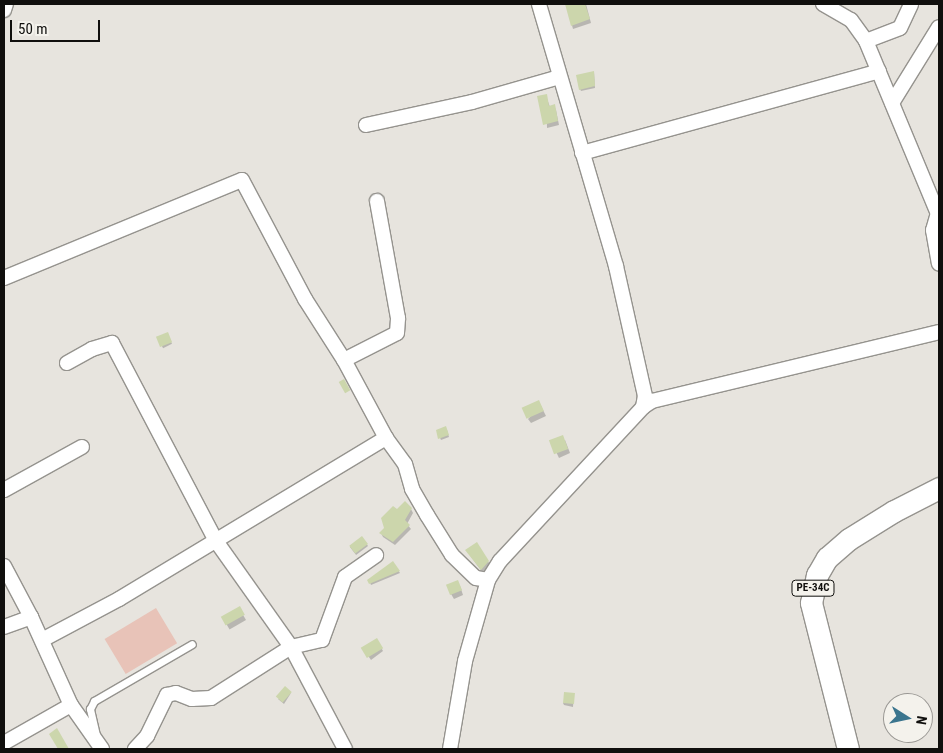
<!DOCTYPE html>
<html>
<head>
<meta charset="utf-8">
<style>
	body { margin:0 }
	#map { position:relative; width:943px; height:753px; overflow:hidden; background:#e7e4de; font-family:"Roboto Condensed",sans-serif }
	div>[style] { position:absolute }
	[style*='--x'] { left:calc(var(--x)*1px); top:calc(var(--y)*1px); width:calc(var(--w)*1px); rotate:calc(var(--a)*1deg) }
	.green>* { inset:0; background:#e8c3b8; transform-origin:0 0 }
	.shadow>* { inset:0; background:#0003; transform-origin:0 0 }
	.building>* { inset:0; background:#ccd6ac; transform-origin:0 0 }
	.roads { filter:drop-shadow(1px 0 #95938e) drop-shadow(-1px 0 #95938e) drop-shadow(0 1px #95938e) drop-shadow(0 -1px #95938e) }
	.service>* { height:7px; margin:-3.5px; padding:0 3.5px; transform-origin:3.5px; border-radius:3.5px; background:#fff }
	.minor>* { height:14px; margin:-7px; padding:0 7px; transform-origin:7px; border-radius:7px; background:#fff }
	.primary>* { height:21px; margin:-10.5px; padding:0 10.5px; transform-origin:10.5px; border-radius:10.5px; background:#fff }
	span { translate:-50% -50%; white-space:nowrap; text-align:center; line-height:1.15; -webkit-text-stroke:4.5px #f4f2ec; paint-order:stroke }
	.shield-label span { padding:1px 4px; background:#f4f2ec; border:1px solid; border-radius:4px; -webkit-text-stroke-width:0 }
	.shield-label { font-size:11px; color:#100f0d; font-weight:700 }
	.frame { position:absolute; inset:0; border:5px solid #100f0d; pointer-events:none }
	.north { position:absolute; left:883px; top:693px; width:50px; height:50px; box-sizing:border-box; background:#f4f2ec; border:1px solid #999793; border-radius:50%; rotate:100deg; font-size:14px; font-weight:700; line-height:20px; text-align:center; color:#100f0d }
	.north::after { content:''; display:block; margin:auto; width:18px; height:22px; background:#3b758e; clip-path:polygon(50% 0,100% 100%,50% 72%,0 100%) }
	.scale { position:absolute; left:10px; top:20px; width:90px; height:22px; box-sizing:border-box; border:2px solid #100f0d; border-top:0; padding-left:6px; font-size:15px; line-height:18px; white-space:nowrap; color:#100f0d; -webkit-text-stroke:4px #f4f2ec; paint-order:stroke }
</style>
</head>
<body>
<div id="map">
	<div class="green">
		<i style="left:156px;top:608px;width:41px;height:60px;rotate:59deg"></i>
	</div>
	<div class="shadow">
		<i style="clip-path:polygon(566px 4px,586px 4px,591px 23px,573px 29px)"></i>
		<i style="clip-path:polygon(594px 72px,595px 88px,581px 91px,580px 89px)"></i>
		<i style="clip-path:polygon(546px 96px,550px 107px,554px 106px,556px 110px,559px 125px,547px 128px)"></i>
		<i style="left:167px;top:334px;width:11px;height:10px;rotate:63deg"></i>
		<i style="clip-path:polygon(541px 406px,546px 416px,531px 423px,528px 419px)"></i>
		<i style="clip-path:polygon(447px 430px,449px 437px,441px 440px,437px 431px)"></i>
		<i style="clip-path:polygon(565px 440px,570px 453px,559px 458px,551px 441px)"></i>
		<i style="clip-path:polygon(411px 509px,413px 513px,407px 524px,411px 529px,395px 545px,383px 537px,381px 533px,397px 511px)"></i>
		<i style="left:362px;top:538px;width:10px;height:15px;rotate:53deg"></i>
		<i style="clip-path:polygon(477px 544px,491px 566px,483px 573px,469px 554px)"></i>
		<i style="clip-path:polygon(393px 563px,400px 573px,371px 585px,369px 580px)"></i>
		<i style="clip-path:polygon(460px 586px,463px 595px,454px 599px,451px 594px)"></i>
		<i style="left:239px;top:608px;width:14px;height:19px;rotate:60deg"></i>
		<i style="clip-path:polygon(377px 640px,383px 651px,371px 660px,364px 650px)"></i>
		<i style="clip-path:polygon(291px 693px,284px 704px,278px 699px)"></i>
		<i style="clip-path:polygon(574px 694px,573px 707px,564px 705px,563px 703px)"></i>
	</div>
	<div class="building">
		<i style="clip-path:polygon(565px 4px,585px 4px,590px 19px,571px 26px)"></i>
		<i style="clip-path:polygon(594px 71px,595px 86px,579px 90px,576px 75px)"></i>
		<i style="clip-path:polygon(547px 94px,549px 106px,555px 104px,558px 121px,543px 125px,537px 96px)"></i>
		<i style="left:168px;top:332px;width:11px;height:13px;rotate:68deg"></i>
		<i style="left:344px;top:379px;width:13px;height:6px;rotate:61deg"></i>
		<i style="left:539px;top:400px;width:12px;height:19px;rotate:66deg"></i>
		<i style="clip-path:polygon(446px 426px,449px 435px,438px 439px,436px 430px)"></i>
		<i style="left:563px;top:435px;width:15px;height:15px;rotate:70deg"></i>
		<i style="clip-path:polygon(405px 501px,412px 508px,405px 520px,410px 525px,393px 542px,379px 533px,384px 528px,381px 518px,393px 506px,397px 509px)"></i>
		<i style="left:362px;top:536px;width:10px;height:16px;rotate:53deg"></i>
		<i style="clip-path:polygon(477px 542px,489px 561px,481px 570px,465px 550px)"></i>
		<i style="clip-path:polygon(393px 561px,400px 571px,369px 584px,367px 580px)"></i>
		<i style="left:458px;top:580px;width:11px;height:13px;rotate:68deg"></i>
		<i style="left:240px;top:606px;width:10px;height:22px;rotate:61deg"></i>
		<i style="left:377px;top:638px;width:12px;height:19px;rotate:59deg"></i>
		<i style="left:285px;top:686px;width:9px;height:14px;rotate:41deg"></i>
		<i style="left:564px;top:692px;width:11px;height:11px;rotate:5deg"></i>
		<i style="clip-path:polygon(57px 728px,69px 749px,58px 749px,49px 734px)"></i>
	</div>
	<div class="roads">
		<div class="service">
			<i style="--x:96;--y:735;--w:27;--a:-103"></i>
			<i style="--x:90;--y:709;--w:9;--a:-63"></i>
			<i style="--x:94;--y:701;--w:113;--a:-30.2"></i>
		</div>
		<div class="minor">
			<i style="--x:823;--y:4;--w:32;--a:30"></i>
			<i style="--x:851;--y:20;--w:26;--a:54"></i>
			<i style="--x:866;--y:41;--w:190;--a:67.4"></i>
			<i style="--x:4;--y:10;--w:6;--a:-72"></i>
			<i style="--x:866;--y:41;--w:36;--a:-21"></i>
			<i style="--x:900;--y:28;--w:26;--a:-65"></i>
			<i style="--x:892;--y:103;--w:89;--a:-58.3"></i>
			<i style="--x:366;--y:125;--w:108;--a:-12.2"></i>
			<i style="--x:472;--y:102;--w:91;--a:-16"></i>
			<i style="--x:582;--y:153;--w:308;--a:-15.4"></i>
			<i style="--x:938;--y:213;--w:18;--a:106"></i>
			<i style="--x:933;--y:230;--w:34;--a:80"></i>
			<i style="--x:4;--y:278;--w:257;--a:-22.4"></i>
			<i style="--x:242;--y:180;--w:135;--a:62.1"></i>
			<i style="--x:305;--y:299;--w:72;--a:57.4"></i>
			<i style="--x:344;--y:360;--w:89;--a:61.7"></i>
			<i style="--x:386;--y:438;--w:32;--a:54"></i>
			<i style="--x:405;--y:464;--w:26;--a:74"></i>
			<i style="--x:412;--y:489;--w:30;--a:60"></i>
			<i style="--x:427;--y:515;--w:47;--a:58"></i>
			<i style="--x:452;--y:555;--w:33;--a:44"></i>
			<i style="--x:476;--y:578;--w:12;--a:9"></i>
			<i style="--x:344;--y:360;--w:59;--a:-27"></i>
			<i style="--x:397;--y:333;--w:15;--a:-86"></i>
			<i style="--x:398;--y:318;--w:119;--a:-100.2"></i>
			<i style="--x:67;--y:363;--w:29;--a:-29"></i>
			<i style="--x:92;--y:349;--w:21;--a:-17"></i>
			<i style="--x:112;--y:343;--w:224;--a:62.3"></i>
			<i style="--x:216;--y:541;--w:130;--a:54.7"></i>
			<i style="--x:291;--y:647;--w:115;--a:62.1"></i>
			<i style="--x:643;--y:407;--w:11;--a:-34"></i>
			<i style="--x:652;--y:401;--w:295;--a:-13.5"></i>
			<i style="--x:4;--y:490;--w:89;--a:-28.9"></i>
			<i style="--x:4;--y:566;--w:58;--a:62.1"></i>
			<i style="--x:31;--y:617;--w:97;--a:65.6"></i>
			<i style="--x:71;--y:705;--w:54;--a:54.8"></i>
			<i style="--x:4;--y:627;--w:29;--a:-20"></i>
			<i style="--x:42;--y:640;--w:87;--a:-28"></i>
			<i style="--x:119;--y:599;--w:312;--a:-31.1"></i>
			<i style="--x:4;--y:743;--w:77;--a:-29.6"></i>
			<i style="--x:135;--y:749;--w:18;--a:-47"></i>
			<i style="--x:147;--y:736;--w:46;--a:-64"></i>
			<i style="--x:167;--y:695;--w:9;--a:-13"></i>
			<i style="--x:176;--y:693;--w:17;--a:21"></i>
			<i style="--x:192;--y:699;--w:19;--a:-3"></i>
			<i style="--x:211;--y:698;--w:95;--a:-32.5"></i>
			<i style="--x:291;--y:647;--w:32;--a:-13"></i>
			<i style="--x:322;--y:640;--w:67;--a:-69.9"></i>
			<i style="--x:345;--y:577;--w:38;--a:-35"></i>
			<i style="--x:450;--y:749;--w:89;--a:-80.3"></i>
			<i style="--x:465;--y:661;--w:84;--a:-74.1"></i>
			<i style="--x:488;--y:580;--w:22;--a:-58"></i>
			<i style="--x:500;--y:561;--w:210;--a:-47.1"></i>
			<i style="--x:643;--y:407;--w:11;--a:-80"></i>
			<i style="--x:645;--y:396;--w:133;--a:-102.6"></i>
			<i style="--x:616;--y:266;--w:273;--a:-106.4"></i>
		</div>
		<div class="primary">
			<i style="--x:848;--y:749;--w:151;--a:-104.2"></i>
			<i style="--x:811;--y:603;--w:29;--a:-78"></i>
			<i style="--x:817;--y:575;--w:20;--a:-60"></i>
			<i style="--x:827;--y:558;--w:29;--a:-41"></i>
			<i style="--x:849;--y:539;--w:53;--a:-31.9"></i>
			<i style="--x:894;--y:511;--w:51;--a:-27.1"></i>
		</div>
	</div>
	<div class="shield-label">
		<span style="left:813px;top:588px">PE-34C</span>
	</div>
	<div class="frame"></div>
	<div class="north">N</div>
	<div class="scale">50 m</div>
</div>
</body>
</html>
